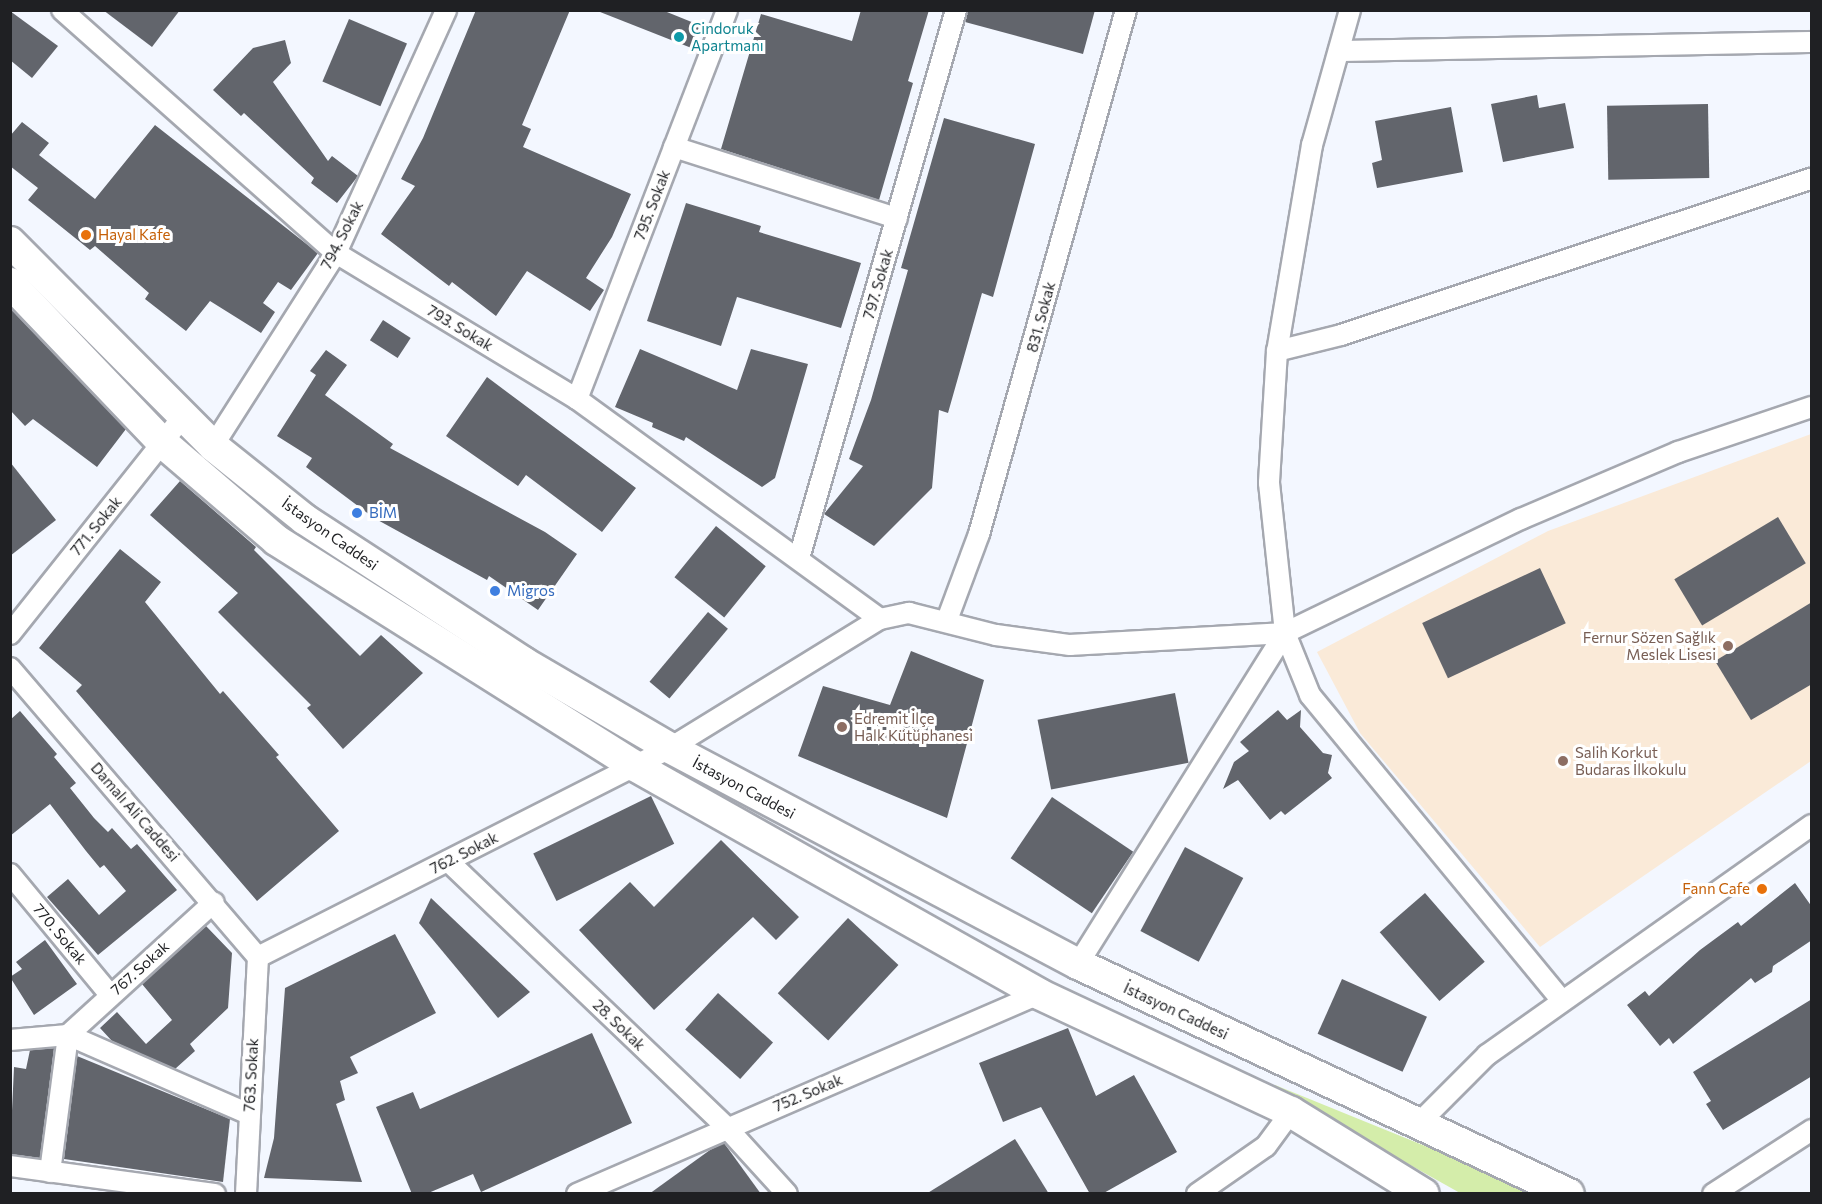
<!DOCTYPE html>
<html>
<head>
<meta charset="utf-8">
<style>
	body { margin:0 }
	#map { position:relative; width:1822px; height:1204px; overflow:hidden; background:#f3f7ff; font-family:Commissioner,sans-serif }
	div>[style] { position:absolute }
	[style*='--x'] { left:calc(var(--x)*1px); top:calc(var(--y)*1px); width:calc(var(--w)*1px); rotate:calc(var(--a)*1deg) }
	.education>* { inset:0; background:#faead8 }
	.green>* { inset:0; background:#d4edaa }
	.building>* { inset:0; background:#62656c; transform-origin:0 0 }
	.roads { filter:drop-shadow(2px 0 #a5a8b0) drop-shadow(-2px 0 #a5a8b0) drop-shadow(0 2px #a5a8b0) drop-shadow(0 -2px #a5a8b0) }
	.minor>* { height:20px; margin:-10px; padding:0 10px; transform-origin:10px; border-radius:10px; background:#fff }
	.primary>* { height:30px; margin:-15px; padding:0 15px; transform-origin:15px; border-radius:15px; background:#fff }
	.dots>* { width:16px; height:16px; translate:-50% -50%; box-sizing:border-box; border:3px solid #fff; border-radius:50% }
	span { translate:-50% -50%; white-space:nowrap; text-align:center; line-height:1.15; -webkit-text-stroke:6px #fff; paint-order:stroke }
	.culture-label { font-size:15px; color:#0d838f }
	.left { translate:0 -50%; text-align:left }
	.street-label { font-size:15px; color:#1f2023 }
	.food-label { font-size:15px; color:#c56008 }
	.right { translate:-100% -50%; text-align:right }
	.shop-label { font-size:15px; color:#366cbe }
	.education-label { font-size:15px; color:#785e54 }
	.frame { position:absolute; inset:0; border:12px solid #1f2023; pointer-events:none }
</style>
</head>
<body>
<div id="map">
	<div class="education">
		<i style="clip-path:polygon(1811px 434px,1811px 761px,1540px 947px,1360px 733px,1317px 652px,1548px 531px)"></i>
	</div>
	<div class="green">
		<i style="clip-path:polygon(1275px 1085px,1541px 1193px,1460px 1193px,1273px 1088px)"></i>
	</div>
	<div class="building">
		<i style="clip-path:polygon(103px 10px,180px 10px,152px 47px)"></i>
		<i style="clip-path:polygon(476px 10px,570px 10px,522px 125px,531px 129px,523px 147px,631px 194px,612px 237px,586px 278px,604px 290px,590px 311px,527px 271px,496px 316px,452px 282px,449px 286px,381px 234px,415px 186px,401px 179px,423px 138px)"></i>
		<i style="clip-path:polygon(595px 10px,662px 10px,699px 25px,694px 49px)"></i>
		<i style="clip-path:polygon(861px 10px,929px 10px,908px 81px,913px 83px,879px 200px,721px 149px,761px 14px,852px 41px)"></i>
		<i style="clip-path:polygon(968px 10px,1095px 10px,1083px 54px,965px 22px)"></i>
		<i style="clip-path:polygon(10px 11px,58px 46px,32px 78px,10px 60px)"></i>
		<i style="left:349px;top:19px;width:63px;height:68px;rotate:23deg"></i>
		<i style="clip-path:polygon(285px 40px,291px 63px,273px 82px,328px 161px,332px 156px,358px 176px,337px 203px,311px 183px,314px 178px,244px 113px,241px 116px,213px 90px,253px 48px)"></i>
		<i style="clip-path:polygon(1537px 95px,1539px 108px,1565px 103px,1574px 148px,1503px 162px,1491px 104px)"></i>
		<i style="left:1708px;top:104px;width:74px;height:101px;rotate:89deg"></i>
		<i style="clip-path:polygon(1451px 107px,1463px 172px,1377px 188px,1372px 163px,1382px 160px,1375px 121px)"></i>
		<i style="clip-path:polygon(944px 118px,1035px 144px,993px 297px,982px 293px,948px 413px,939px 410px,932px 488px,874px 546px,824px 514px,863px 466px,849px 459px,871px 400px,908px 270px,901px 268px)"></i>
		<i style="clip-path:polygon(22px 122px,49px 143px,39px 155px,95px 199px,155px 125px,318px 253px,291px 290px,278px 282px,263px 303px,275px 312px,261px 333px,210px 301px,186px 331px,145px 299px,149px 293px,95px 246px,90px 250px,28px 200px,38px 188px,10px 166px,10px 136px)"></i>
		<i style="clip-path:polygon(686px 203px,761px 226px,759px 232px,861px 263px,841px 328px,737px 297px,721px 346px,647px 321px)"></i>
		<i style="clip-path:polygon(10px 308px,126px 429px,97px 467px,33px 419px,25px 426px,10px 410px)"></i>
		<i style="left:383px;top:320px;width:33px;height:24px;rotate:33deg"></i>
		<i style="clip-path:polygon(640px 349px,737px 390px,751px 349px,808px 364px,775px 478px,762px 487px,686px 437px,684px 441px,652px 427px,653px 423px,615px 407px)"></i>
		<i style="clip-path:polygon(326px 350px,347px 365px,325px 395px,393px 444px,390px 448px,545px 532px,577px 554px,538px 610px,489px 576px,487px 580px,374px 518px,306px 467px,312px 458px,277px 436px,316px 375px,310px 371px)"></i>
		<i style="clip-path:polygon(487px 377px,636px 488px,602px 532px,526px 475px,518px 486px,446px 436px)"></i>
		<i style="clip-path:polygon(10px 462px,56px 520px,10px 556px)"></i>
		<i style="clip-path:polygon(180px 481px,256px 547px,254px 550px,360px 656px,381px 635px,423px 673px,343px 749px,307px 708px,311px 705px,218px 612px,238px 593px,150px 515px)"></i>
		<i style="left:1778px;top:517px;width:54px;height:121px;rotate:59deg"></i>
		<i style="left:716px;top:526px;width:64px;height:66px;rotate:39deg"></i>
		<i style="clip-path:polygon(120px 549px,161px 582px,145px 602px,220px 694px,223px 691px,279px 755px,276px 757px,339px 831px,257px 901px,76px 691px,82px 685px,39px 648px)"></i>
		<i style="left:1540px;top:568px;width:61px;height:130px;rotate:65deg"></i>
		<i style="clip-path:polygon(1812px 602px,1812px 684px,1751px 720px,1715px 661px)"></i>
		<i style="left:708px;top:612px;width:26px;height:91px;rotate:40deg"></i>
		<i style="clip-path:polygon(911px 651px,984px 680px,947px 818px,798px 756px,823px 686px,890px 705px)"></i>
		<i style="left:1175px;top:693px;width:71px;height:140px;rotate:79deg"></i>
		<i style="clip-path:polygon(1278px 710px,1287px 720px,1301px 710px,1300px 727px,1323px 753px,1332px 755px,1328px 773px,1332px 778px,1285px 815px,1281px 811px,1270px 820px,1238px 780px,1223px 789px,1234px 762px,1249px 751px,1240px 742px)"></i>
		<i style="clip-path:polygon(20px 711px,57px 754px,54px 757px,76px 783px,70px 788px,94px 818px,108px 832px,112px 828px,131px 849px,137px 844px,177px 890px,98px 955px,47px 897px,68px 879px,99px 915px,126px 891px,104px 865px,100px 868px,86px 851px,50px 804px,10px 836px,10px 720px)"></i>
		<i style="left:651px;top:796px;width:53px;height:131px;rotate:64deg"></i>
		<i style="left:1052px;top:797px;width:98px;height:74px;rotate:34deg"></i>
		<i style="clip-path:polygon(721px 840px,799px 917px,776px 940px,753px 917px,654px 1010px,579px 930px,630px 882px,654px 907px)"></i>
		<i style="left:1185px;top:847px;width:66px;height:95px;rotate:28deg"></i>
		<i style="clip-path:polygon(1795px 883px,1812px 907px,1812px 940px,1773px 966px,1772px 972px,1755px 983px,1751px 978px,1673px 1044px,1669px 1038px,1660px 1046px,1627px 1005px,1645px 991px,1649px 996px,1700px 950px,1738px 922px,1741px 926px)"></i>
		<i style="left:1425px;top:893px;width:91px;height:60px;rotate:49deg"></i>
		<i style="clip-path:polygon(431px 898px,530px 992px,498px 1018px,419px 923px)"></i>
		<i style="left:848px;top:918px;width:69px;height:103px;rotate:43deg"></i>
		<i style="clip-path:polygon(206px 926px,232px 953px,228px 1008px,190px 1044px,195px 1051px,175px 1069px,112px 1041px,100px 1028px,117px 1012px,146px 1044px,172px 1020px,142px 984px)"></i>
		<i style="clip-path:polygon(395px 934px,436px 1013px,350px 1057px,358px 1073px,340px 1081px,345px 1100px,336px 1104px,362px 1182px,264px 1178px,274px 1138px,285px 988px)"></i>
		<i style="clip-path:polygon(45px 940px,77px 984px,34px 1015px,10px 977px,22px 969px,16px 962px)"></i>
		<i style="left:1342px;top:979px;width:93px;height:60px;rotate:24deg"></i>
		<i style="left:718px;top:993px;width:74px;height:49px;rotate:42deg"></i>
		<i style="clip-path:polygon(1812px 999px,1812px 1076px,1723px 1130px,1706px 1104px,1711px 1101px,1693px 1072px)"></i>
		<i style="clip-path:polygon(1068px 1028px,1096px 1096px,1134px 1075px,1177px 1152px,1102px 1194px,1090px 1194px,1041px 1107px,1003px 1122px,979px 1063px)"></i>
		<i style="clip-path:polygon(592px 1033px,632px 1123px,481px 1192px,473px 1174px,426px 1194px,412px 1194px,376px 1107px,413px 1092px,420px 1109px)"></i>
		<i style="clip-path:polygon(54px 1048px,40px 1158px,10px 1154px,14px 1067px,26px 1069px,30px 1050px)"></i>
		<i style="clip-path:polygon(77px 1056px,230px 1119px,223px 1182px,64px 1159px)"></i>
		<i style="clip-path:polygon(1015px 1139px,1049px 1194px,926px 1194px)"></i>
		<i style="clip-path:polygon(724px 1143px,761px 1194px,649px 1194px,710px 1150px)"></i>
	</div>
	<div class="roads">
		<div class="minor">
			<i style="--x:62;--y:10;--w:366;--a:41.6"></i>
			<i style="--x:336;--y:253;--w:282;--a:31.2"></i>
			<i style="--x:577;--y:399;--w:374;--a:36"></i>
			<i style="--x:1350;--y:10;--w:140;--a:105.7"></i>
			<i style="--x:1312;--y:145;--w:209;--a:99.6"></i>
			<i style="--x:1277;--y:351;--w:132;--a:93.5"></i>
			<i style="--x:1269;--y:483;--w:151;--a:83.9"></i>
			<i style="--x:1285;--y:633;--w:67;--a:68"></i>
			<i style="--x:1310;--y:695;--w:396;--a:50.5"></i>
			<i style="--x:1339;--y:51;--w:473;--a:-1.1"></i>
			<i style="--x:674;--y:147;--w:234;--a:17.7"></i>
			<i style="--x:1277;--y:351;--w:66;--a:-14"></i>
			<i style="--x:1341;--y:335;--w:496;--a:-18.4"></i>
			<i style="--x:577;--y:399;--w:417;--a:-68.9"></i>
			<i style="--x:213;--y:446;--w:229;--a:-57.5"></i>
			<i style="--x:336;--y:253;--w:267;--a:-65.6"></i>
			<i style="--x:799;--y:558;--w:570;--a:-74.01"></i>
			<i style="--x:947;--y:620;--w:92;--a:-69.6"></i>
			<i style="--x:979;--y:534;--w:544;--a:-74.33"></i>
			<i style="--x:10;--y:634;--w:276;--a:-51.5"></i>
			<i style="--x:10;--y:668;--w:381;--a:49.4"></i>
			<i style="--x:448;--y:861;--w:386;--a:43.7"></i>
			<i style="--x:727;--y:1128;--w:89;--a:47.7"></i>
			<i style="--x:10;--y:874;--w:157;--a:50.4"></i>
			<i style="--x:258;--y:957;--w:462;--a:-26.9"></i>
			<i style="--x:670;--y:748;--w:246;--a:-31.6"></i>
			<i style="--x:880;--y:619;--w:30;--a:-12"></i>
			<i style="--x:909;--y:613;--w:90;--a:14.2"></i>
			<i style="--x:996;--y:635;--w:75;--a:7.7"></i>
			<i style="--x:1070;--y:645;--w:215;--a:-3.2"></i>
			<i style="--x:1285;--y:633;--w:262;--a:-25.8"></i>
			<i style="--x:1521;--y:519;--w:171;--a:-23.1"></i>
			<i style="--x:1678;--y:452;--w:141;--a:-18.6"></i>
			<i style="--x:1078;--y:964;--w:390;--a:-58"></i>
			<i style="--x:10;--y:1040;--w:58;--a:-4.9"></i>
			<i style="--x:68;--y:1035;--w:197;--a:23.6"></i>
			<i style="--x:1419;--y:1123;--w:96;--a:-45"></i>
			<i style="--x:1487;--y:1055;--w:398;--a:-35.3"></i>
			<i style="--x:10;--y:1166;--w:207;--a:7.8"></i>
			<i style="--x:50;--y:1172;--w:138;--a:-82.5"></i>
			<i style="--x:68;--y:1035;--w:197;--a:-42.3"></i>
			<i style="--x:246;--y:1194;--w:237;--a:-87.1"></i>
			<i style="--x:577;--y:1194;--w:503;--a:-23.41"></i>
			<i style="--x:1197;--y:1194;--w:84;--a:-34.8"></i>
			<i style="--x:1266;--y:1146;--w:42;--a:-53.7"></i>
			<i style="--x:1713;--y:1194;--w:118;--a:-32.9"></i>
		</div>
		<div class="primary">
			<i style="--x:10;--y:242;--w:288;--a:45.1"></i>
			<i style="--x:213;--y:446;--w:117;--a:38.7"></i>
			<i style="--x:304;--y:519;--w:262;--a:33.1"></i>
			<i style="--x:523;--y:662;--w:170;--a:30.3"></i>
			<i style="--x:670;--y:748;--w:462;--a:27.9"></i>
			<i style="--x:1078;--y:964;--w:542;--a:25.1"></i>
			<i style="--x:10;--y:283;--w:221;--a:46.3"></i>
			<i style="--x:163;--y:443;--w:149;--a:40.6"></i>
			<i style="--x:276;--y:540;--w:424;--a:32.2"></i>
			<i style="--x:635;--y:766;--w:464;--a:29.4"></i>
			<i style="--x:1039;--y:994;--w:278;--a:25.1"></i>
			<i style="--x:1291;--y:1112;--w:156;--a:31.7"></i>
		</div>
	</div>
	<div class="dots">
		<i style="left:679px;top:37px;background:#0f9aa8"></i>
		<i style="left:86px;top:235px;background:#e8710a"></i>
		<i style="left:357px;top:513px;background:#3f7fe0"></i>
		<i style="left:495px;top:591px;background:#3f7fe0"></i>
		<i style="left:1728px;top:646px;background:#8d6e63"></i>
		<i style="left:842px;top:727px;background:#8d6e63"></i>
		<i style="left:1563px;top:761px;background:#8d6e63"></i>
		<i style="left:1762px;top:889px;background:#e8710a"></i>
	</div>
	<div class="culture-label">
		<span class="left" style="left:691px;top:37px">Cindoruk<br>Apartmanı</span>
	</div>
	<div class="street-label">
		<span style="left:652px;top:205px;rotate:-69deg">795. Sokak</span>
		<span style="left:342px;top:235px;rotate:-63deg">794. Sokak</span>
		<span style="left:878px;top:284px;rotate:-74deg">797. Sokak</span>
		<span style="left:1041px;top:317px;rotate:-75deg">831. Sokak</span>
		<span style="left:460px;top:328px;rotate:31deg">793. Sokak</span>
		<span style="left:96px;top:526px;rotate:-51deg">771. Sokak</span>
		<span style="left:330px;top:534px;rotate:35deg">İstasyon Caddesi</span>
		<span style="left:744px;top:788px;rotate:28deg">İstasyon Caddesi</span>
		<span style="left:135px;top:812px;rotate:49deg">Damalı Ali Caddesi</span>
		<span style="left:464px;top:853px;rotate:-27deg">762. Sokak</span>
		<span style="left:60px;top:934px;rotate:50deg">770. Sokak</span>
		<span style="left:140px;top:968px;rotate:-42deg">767. Sokak</span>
		<span style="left:1176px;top:1011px;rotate:25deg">İstasyon Caddesi</span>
		<span style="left:619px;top:1025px;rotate:44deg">28. Sokak</span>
		<span style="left:251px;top:1075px;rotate:-87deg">763. Sokak</span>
		<span style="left:808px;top:1093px;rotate:-23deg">752. Sokak</span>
	</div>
	<div class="food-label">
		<span class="left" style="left:98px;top:235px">Hayal Kafe</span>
		<span class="right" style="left:1750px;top:889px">Fann Cafe</span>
	</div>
	<div class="shop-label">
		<span class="left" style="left:369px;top:513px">BİM</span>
		<span class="left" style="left:507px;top:591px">Migros</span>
	</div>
	<div class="education-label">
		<span class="right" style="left:1716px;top:646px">Fernur Sözen Sağlık<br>Meslek Lisesi</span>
		<span class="left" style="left:854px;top:727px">Edremit İlçe<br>Halk Kütüphanesi</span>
		<span class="left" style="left:1575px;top:761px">Salih Korkut<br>Budaras İlkokulu</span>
	</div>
	<div class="frame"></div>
</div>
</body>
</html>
